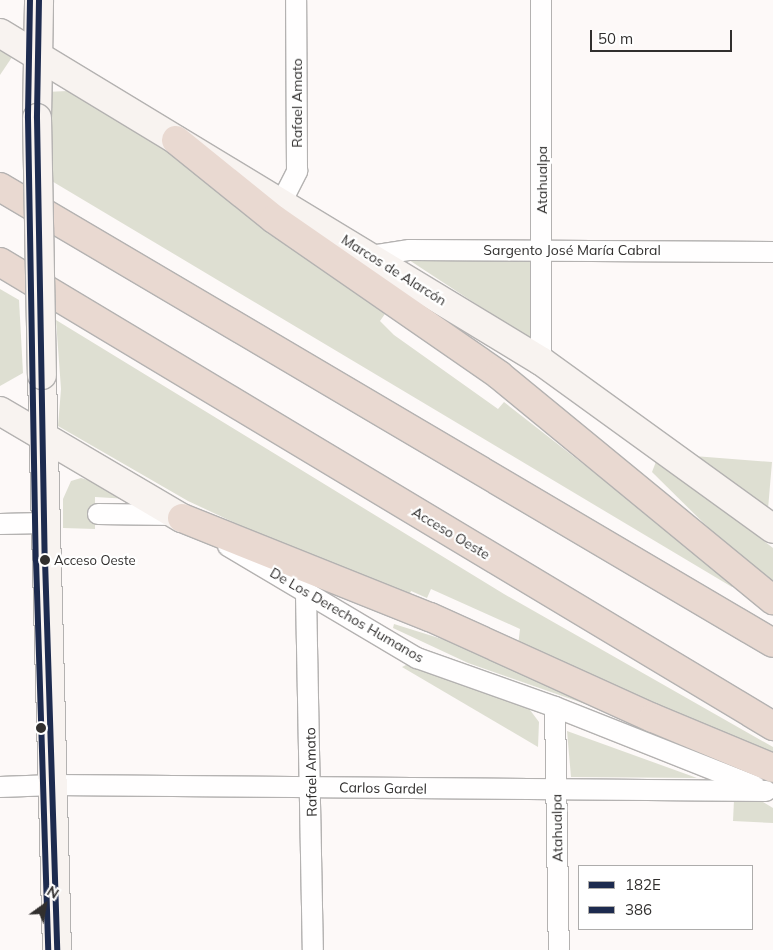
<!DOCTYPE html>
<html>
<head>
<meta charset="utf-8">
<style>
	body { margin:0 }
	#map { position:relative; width:773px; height:950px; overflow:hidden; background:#fdf9f8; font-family:Mulish,sans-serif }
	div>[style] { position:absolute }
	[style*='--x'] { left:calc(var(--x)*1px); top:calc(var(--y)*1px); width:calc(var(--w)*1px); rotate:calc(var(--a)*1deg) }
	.green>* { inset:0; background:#dedfd2; transform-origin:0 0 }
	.roads { filter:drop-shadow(1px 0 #b4b2b1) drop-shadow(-1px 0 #b4b2b1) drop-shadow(0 1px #b4b2b1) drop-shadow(0 -1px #b4b2b1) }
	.street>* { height:20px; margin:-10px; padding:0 10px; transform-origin:10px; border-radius:10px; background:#fffefe }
	.secondary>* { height:28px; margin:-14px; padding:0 14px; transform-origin:14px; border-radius:14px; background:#f8f3f0 }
	.highway>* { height:28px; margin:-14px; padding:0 14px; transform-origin:14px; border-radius:14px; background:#e9d9d1 }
	.bridges { filter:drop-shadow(1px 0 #b4b2b1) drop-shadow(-1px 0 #b4b2b1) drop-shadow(0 1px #b4b2b1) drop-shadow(0 -1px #b4b2b1) }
	.secondary-bridge>* { height:28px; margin:-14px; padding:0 14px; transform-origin:14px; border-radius:14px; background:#f8f3f0 }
	.bus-1>* { height:6px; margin:-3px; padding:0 3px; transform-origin:3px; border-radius:3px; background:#1d2b4f }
	.bus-2>* { height:6px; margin:-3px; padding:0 3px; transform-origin:3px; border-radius:3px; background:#1d2b4f }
	.dots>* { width:14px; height:14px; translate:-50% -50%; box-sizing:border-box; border:2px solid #fff; border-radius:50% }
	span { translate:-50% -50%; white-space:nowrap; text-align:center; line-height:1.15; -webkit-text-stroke:4.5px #fff; paint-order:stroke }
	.bus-label { font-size:13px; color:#312f2e }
	.left { translate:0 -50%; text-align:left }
	.street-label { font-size:14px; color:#312f2e }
	.legend { position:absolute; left:578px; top:865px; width:175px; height:65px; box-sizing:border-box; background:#fff; border:1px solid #adacab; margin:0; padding:6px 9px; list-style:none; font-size:15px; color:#312f2e }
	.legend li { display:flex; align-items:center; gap:10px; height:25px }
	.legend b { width:25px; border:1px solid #adacab }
	.north { position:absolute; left:20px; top:880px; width:50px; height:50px; -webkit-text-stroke:4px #fff; paint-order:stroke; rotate:32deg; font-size:14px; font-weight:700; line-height:20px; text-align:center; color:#312f2e }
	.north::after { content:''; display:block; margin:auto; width:18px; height:22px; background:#312f2e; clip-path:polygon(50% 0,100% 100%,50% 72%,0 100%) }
	.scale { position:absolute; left:590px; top:30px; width:142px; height:22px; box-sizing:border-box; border:2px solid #312f2e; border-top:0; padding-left:6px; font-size:15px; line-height:18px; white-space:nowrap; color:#312f2e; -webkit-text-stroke:4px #fff; paint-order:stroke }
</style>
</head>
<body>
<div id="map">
	<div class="green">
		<i style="left:0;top:50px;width:14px;height:102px;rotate:34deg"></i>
		<i style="clip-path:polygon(67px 91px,87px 99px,196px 167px,387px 311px,380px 321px,394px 335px,498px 409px,504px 402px,733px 581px,732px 587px,50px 180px,46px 92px)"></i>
		<i style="clip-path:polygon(409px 260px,536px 260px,534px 342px)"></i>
		<i style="clip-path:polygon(0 289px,19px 300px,23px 373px,0 386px)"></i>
		<i style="clip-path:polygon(56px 320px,504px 594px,773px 747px,773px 754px,518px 646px,520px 629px,431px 589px,427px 598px,411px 591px,408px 599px,317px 561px,188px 501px,58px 426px,61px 389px)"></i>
		<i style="clip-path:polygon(694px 456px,772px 462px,768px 509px)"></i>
		<i style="clip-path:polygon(657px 459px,773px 548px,773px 584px,742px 561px,652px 472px)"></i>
		<i style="clip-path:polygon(81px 478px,105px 485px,129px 499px,95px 497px,95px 529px,63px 528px,63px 499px,71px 481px)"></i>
		<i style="clip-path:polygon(394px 624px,509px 660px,773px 775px,773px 783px,628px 719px,468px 663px,393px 628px)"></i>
		<i style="clip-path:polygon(414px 661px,527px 706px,539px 722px,538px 747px,402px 667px)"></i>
		<i style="clip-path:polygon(567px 731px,697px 778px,571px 777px)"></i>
		<i style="clip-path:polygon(734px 800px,763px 802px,773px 808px,773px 823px,733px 821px)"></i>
	</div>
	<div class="roads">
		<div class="street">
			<i style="--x:282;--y:201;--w:34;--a:-63"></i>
			<i style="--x:297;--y:171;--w:171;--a:-90.3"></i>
			<i style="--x:371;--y:256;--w:39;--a:-9"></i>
			<i style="--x:410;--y:250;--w:363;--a:0.3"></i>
			<i style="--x:541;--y:361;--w:361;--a:-90"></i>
			<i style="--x:98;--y:514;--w:77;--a:0.7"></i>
			<i style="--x:0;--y:524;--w:44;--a:-1.3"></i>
			<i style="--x:228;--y:546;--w:220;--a:30.7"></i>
			<i style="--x:417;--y:658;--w:146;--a:19.5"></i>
			<i style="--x:555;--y:707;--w:215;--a:21.6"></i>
			<i style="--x:306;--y:594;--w:356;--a:88.9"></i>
			<i style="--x:555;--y:707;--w:243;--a:89.1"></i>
			<i style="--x:0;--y:787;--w:54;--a:-2.1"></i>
			<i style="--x:54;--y:785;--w:712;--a:0.48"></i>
		</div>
		<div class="secondary">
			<i style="--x:0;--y:33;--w:633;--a:31.23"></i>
			<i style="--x:541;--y:361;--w:286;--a:35.9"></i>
			<i style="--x:37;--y:118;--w:118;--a:-89"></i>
			<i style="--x:42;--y:375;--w:575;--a:88.51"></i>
			<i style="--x:0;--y:411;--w:211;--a:30.5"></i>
		</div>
		<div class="highway">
			<i style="--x:176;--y:140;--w:126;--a:38.9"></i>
			<i style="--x:274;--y:219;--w:274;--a:34.7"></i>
			<i style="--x:499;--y:375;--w:355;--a:39.4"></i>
			<i style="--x:0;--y:187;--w:897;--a:30.54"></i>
			<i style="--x:0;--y:262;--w:902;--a:30.97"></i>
			<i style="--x:182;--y:518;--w:267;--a:21.8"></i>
			<i style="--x:430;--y:617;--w:245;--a:24.4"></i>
			<i style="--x:653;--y:718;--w:130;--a:22.6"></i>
		</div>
	</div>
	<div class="bridges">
		<div class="secondary-bridge">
			<i style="--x:37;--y:118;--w:257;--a:88.9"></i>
		</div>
	</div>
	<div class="bus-1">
		<i style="--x:39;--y:0;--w:118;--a:91"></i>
		<i style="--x:37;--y:118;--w:442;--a:89"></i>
		<i style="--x:45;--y:560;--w:390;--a:88.2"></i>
	</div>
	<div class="bus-2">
		<i style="--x:30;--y:0;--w:118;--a:91"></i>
		<i style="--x:28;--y:118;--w:442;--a:89"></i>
		<i style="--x:36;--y:560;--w:390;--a:88.2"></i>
	</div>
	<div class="dots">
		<i style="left:45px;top:560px;background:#312f2e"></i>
		<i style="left:41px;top:728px;background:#312f2e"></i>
	</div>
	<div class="bus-label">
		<span class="left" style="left:54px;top:560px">Acceso Oeste</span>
	</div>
	<div class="street-label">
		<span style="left:297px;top:103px;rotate:-90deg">Rafael Amato</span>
		<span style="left:542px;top:180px;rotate:-90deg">Atahualpa</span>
		<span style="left:572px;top:250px">Sargento José María Cabral</span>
		<span style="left:394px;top:270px;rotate:32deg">Marcos de Alarcón</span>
		<span style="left:451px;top:533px;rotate:31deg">Acceso Oeste</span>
		<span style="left:347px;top:615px;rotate:30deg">De Los Derechos Humanos</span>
		<span style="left:311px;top:772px;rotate:-91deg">Rafael Amato</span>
		<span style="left:383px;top:788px;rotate:1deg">Carlos Gardel</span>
		<span style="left:557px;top:828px;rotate:-91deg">Atahualpa</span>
	</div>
	<ul class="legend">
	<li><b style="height:6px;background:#1d2b4f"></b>182E</li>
	<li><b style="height:6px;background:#1d2b4f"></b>386</li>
	</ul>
	<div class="north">N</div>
	<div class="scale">50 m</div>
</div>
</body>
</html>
